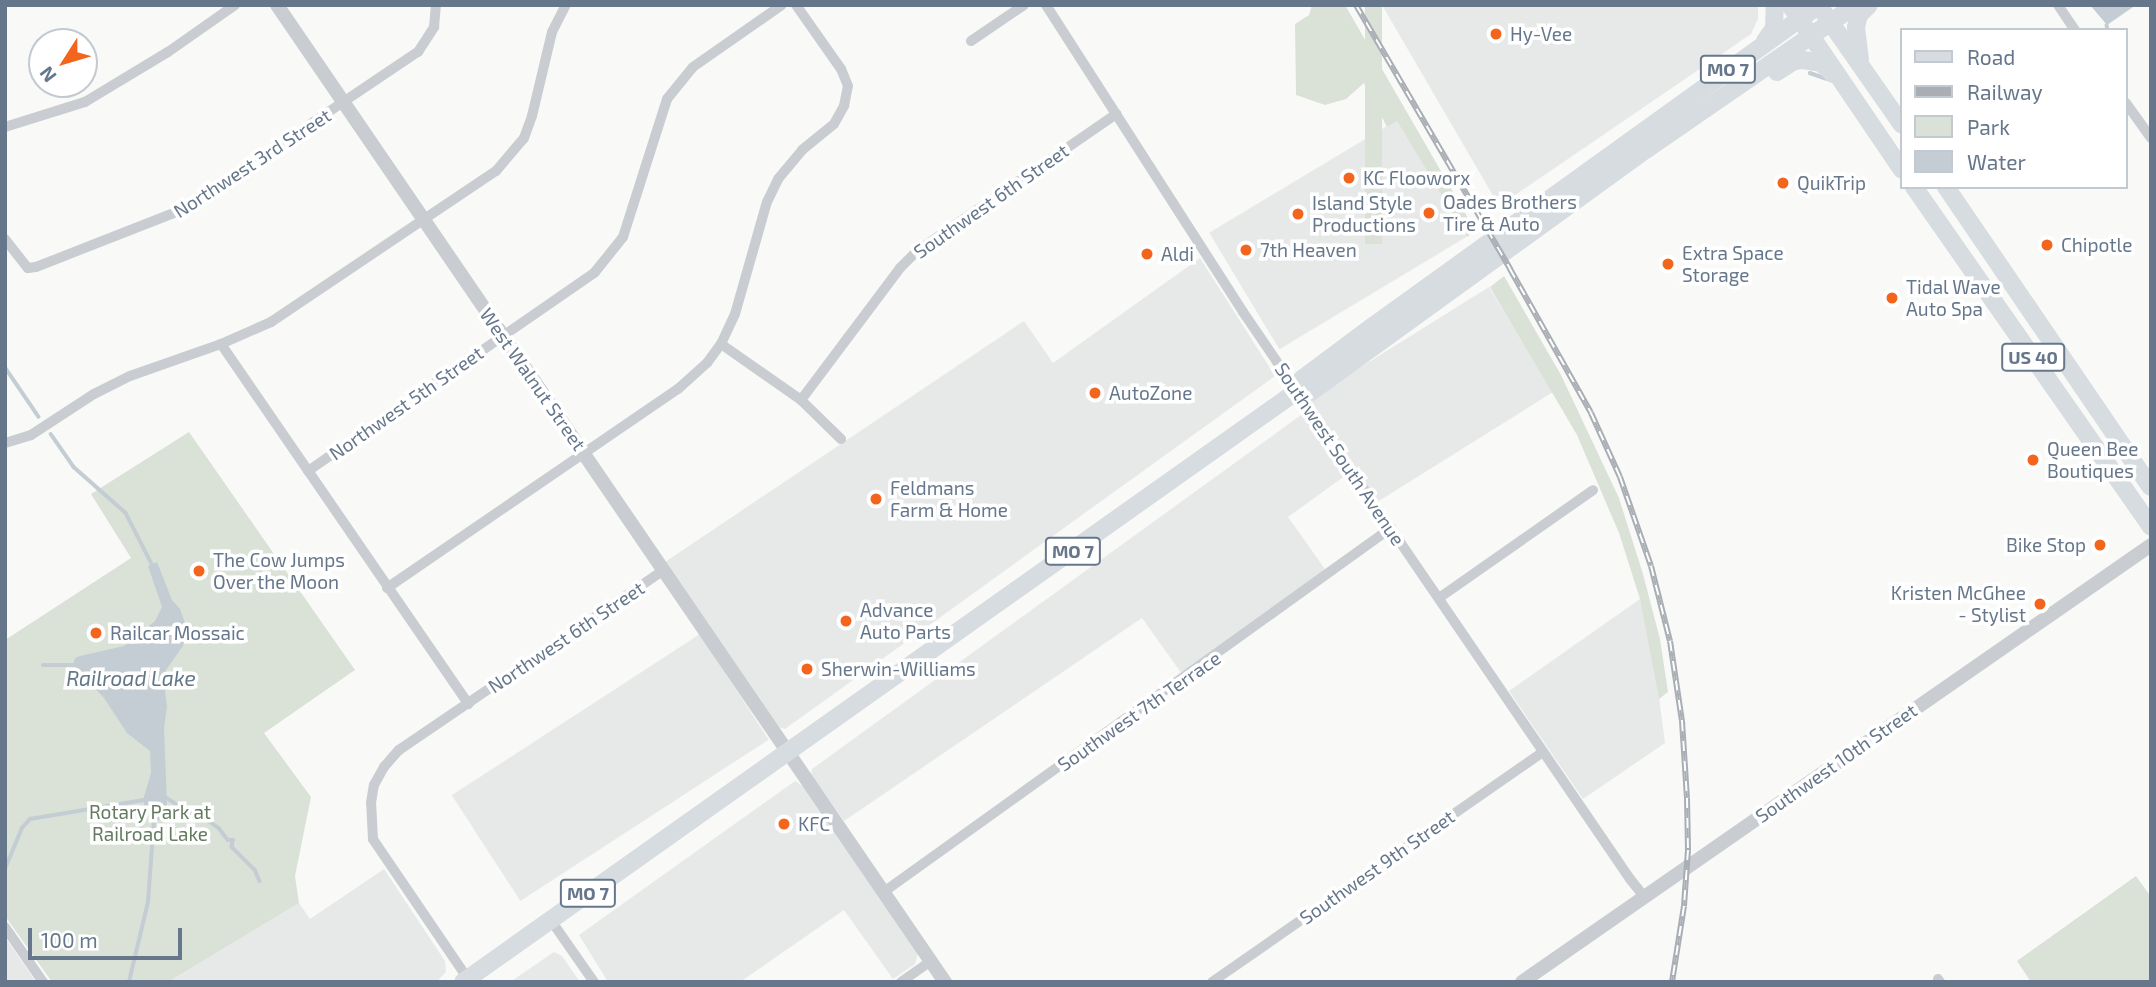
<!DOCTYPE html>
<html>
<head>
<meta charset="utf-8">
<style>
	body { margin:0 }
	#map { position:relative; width:2156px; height:987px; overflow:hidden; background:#f9faf7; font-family:"Exo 2",sans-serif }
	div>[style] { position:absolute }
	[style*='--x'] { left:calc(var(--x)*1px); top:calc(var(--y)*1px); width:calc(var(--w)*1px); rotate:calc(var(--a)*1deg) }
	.built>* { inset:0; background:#e7e9e8; transform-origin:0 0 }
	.green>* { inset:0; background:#dae2d8; transform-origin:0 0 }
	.water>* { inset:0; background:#c3cdd3 }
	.stream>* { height:3.5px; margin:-1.75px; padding:0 1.75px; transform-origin:1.75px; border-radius:1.75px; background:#c3cdd3 }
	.minor>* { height:10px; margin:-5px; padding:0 5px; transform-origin:5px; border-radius:5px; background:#c9cdd1 }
	.tertiary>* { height:14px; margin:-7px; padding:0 7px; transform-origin:7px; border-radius:7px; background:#c9cdd1 }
	.primary>* { height:18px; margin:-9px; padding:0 9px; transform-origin:9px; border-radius:9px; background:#d6dce0 }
	.rail>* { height:6px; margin-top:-3px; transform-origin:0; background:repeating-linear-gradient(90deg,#fff 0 10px,#a9aeb5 0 20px); box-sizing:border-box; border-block:2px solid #a9aeb5 }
	.dots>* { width:19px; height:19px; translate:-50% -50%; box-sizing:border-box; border:4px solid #fff; border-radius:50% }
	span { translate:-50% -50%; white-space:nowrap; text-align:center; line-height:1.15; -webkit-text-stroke:7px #fff; paint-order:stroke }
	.shield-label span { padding:2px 5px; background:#fff; border:2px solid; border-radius:5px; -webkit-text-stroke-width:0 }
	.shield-label { font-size:18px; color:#66778b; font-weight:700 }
	.poi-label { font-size:19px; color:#66778b }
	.left { translate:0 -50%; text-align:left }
	.right { translate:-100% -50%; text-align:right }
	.street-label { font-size:19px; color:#66778b }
	.park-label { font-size:19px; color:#647b61 }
	.water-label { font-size:21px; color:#627886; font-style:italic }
	.frame { position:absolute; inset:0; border:7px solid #66778b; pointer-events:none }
	.legend { position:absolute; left:1900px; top:28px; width:228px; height:161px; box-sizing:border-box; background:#fff; border:2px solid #c2c9d1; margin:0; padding:9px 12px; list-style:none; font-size:21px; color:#66778b }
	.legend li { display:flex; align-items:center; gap:14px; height:35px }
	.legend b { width:35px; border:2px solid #c2c9d1 }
	.north { position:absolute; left:28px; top:28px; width:70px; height:70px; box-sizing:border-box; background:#fff; border:2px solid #c2c9d1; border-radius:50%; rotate:233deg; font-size:19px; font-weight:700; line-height:28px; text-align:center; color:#66778b }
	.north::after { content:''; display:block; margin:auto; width:24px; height:32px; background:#f3651d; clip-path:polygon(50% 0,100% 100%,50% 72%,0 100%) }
	.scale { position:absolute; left:28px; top:928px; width:154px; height:32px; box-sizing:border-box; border:4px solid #66778b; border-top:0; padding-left:9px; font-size:21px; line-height:24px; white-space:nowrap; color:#66778b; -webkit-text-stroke:5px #fff; paint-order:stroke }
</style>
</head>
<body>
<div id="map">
	<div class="built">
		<i style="clip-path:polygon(1382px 5px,1758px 5px,1758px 19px,1751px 34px,1499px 206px)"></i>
		<i style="left:1397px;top:120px;width:136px;height:219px;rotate:59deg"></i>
		<i style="clip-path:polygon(1200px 258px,1275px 376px,785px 729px,779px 727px,665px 562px,1024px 321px,1053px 363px)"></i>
		<i style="left:1489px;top:287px;width:123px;height:212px;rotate:58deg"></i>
		<i style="clip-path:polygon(1301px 415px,1312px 422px,1349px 473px,1288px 517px,1325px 569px,1281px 604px,1182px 674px,1142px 618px,844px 821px,811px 775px,812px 769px)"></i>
		<i style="clip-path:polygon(1640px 599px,1656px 674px,1665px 743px,1583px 799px,1509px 691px)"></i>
		<i style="left:700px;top:634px;width:126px;height:296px;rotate:57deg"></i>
		<i style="clip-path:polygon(795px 781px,804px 787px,918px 954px,915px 964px,893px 979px,844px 910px,740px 982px,608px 982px,579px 935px)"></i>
		<i style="clip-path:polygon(384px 869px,445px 961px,446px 972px,436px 982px,168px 982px,299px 903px,310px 919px)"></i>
		<i style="clip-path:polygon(5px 937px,36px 982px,5px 982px)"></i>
		<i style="clip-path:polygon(554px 952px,562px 956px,580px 982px,510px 982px)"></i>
	</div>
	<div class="green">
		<i style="clip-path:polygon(1312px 5px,1345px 5px,1475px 230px,1467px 237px,1397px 121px,1387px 127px,1364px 83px,1346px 99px,1325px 105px,1296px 95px,1295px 24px,1309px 15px)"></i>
		<i style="left:1365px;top:5px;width:17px;height:239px"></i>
		<i style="clip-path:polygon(1504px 276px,1561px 375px,1619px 498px,1643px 574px,1660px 639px,1668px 692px,1659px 699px,1640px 599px,1619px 533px,1577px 435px,1490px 287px)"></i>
		<i style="clip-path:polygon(189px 432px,355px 670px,264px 733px,311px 797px,295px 876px,299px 903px,168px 982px,52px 982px,5px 916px,5px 640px,131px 558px,91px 494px)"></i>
		<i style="clip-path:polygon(2136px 876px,2151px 897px,2151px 982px,2031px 982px,2017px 961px)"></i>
	</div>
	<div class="water">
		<i style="clip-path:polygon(2090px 5px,2136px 5px,2107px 25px)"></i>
		<i style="clip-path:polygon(157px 562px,172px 600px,180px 609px,186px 626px,183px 646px,166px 670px,164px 680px,167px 707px,164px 728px,167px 805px,165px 817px,156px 821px,146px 811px,143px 800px,151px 773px,150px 751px,127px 733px,104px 698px,73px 665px,75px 658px,80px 656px,124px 646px,155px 621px,162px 607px,148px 566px)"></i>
	</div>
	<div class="stream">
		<i style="--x:2107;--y:25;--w:5;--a:79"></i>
		<i style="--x:1810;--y:73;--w:18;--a:19"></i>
		<i style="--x:5;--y:367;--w:60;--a:55.8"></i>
		<i style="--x:51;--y:434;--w:40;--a:55.1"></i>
		<i style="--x:74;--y:467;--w:69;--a:41.5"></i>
		<i style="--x:126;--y:513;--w:57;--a:63"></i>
		<i style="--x:43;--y:665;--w:30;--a:0"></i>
		<i style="--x:167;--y:798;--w:23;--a:34"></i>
		<i style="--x:186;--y:811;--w:10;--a:6"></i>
		<i style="--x:196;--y:812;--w:28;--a:35"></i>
		<i style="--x:219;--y:828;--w:15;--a:53"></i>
		<i style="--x:228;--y:840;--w:5;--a:0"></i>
		<i style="--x:233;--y:840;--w:7;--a:98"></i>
		<i style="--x:232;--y:847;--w:33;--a:45"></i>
		<i style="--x:255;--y:870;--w:12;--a:66"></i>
		<i style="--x:5;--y:869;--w:44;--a:-67.5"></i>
		<i style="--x:22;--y:828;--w:12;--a:-48"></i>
		<i style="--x:30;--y:819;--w:115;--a:-9.5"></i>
		<i style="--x:129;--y:982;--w:82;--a:-76.6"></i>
		<i style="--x:148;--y:902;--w:82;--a:-85.8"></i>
	</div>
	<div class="minor">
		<i style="--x:1046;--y:5;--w:365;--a:57.3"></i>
		<i style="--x:1243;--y:312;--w:686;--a:55.68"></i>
		<i style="--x:1630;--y:879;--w:22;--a:51"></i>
		<i style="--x:2058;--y:5;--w:30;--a:56"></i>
		<i style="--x:971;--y:41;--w:64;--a:-34.2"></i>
		<i style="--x:2126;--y:103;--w:43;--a:54.5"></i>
		<i style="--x:5;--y:127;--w:84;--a:-17.4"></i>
		<i style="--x:85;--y:102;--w:97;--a:-31.1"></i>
		<i style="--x:168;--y:52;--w:82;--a:-35"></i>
		<i style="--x:5;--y:239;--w:37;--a:52"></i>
		<i style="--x:28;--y:268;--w:8;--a:-7"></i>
		<i style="--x:36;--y:267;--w:159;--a:-21.4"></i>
		<i style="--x:184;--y:209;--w:282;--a:-33.9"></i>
		<i style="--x:418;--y:52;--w:30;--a:-57"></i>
		<i style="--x:434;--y:27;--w:22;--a:-85"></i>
		<i style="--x:221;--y:344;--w:437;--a:55.5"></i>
		<i style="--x:721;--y:344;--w:98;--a:35"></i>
		<i style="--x:801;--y:400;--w:56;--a:44.3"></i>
		<i style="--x:801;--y:400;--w:165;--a:-53.1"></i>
		<i style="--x:900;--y:268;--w:24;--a:-45"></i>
		<i style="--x:917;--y:251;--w:242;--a:-34.5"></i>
		<i style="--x:5;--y:443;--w:27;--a:-17"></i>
		<i style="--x:31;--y:435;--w:75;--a:-33.1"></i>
		<i style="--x:94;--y:394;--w:40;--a:-26.6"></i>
		<i style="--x:130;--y:376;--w:96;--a:-19.4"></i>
		<i style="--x:221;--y:344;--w:55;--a:-23.7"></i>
		<i style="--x:271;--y:322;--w:271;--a:-33.9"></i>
		<i style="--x:496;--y:171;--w:43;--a:-49.7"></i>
		<i style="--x:524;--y:138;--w:23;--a:-70"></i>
		<i style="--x:532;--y:116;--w:86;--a:-76.6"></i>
		<i style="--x:552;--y:32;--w:30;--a:-63"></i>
		<i style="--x:308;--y:471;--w:349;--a:-34.7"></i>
		<i style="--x:595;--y:272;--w:45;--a:-51.3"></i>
		<i style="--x:623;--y:237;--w:145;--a:-72.3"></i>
		<i style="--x:667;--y:99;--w:41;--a:-50.9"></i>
		<i style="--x:693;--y:67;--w:108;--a:-34.9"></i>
		<i style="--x:387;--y:588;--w:353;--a:-34.4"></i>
		<i style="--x:678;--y:389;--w:39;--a:-42"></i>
		<i style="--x:707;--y:363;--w:24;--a:-54"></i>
		<i style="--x:721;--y:344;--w:33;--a:-65"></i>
		<i style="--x:735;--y:314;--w:116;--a:-74.1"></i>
		<i style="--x:767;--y:202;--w:25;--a:-64"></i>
		<i style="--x:778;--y:179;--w:38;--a:-50"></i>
		<i style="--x:802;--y:150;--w:41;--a:-39.1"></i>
		<i style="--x:834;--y:124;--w:21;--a:-61"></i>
		<i style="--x:844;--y:106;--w:20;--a:-79"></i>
		<i style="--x:848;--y:86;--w:18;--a:-112"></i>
		<i style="--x:841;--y:69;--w:78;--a:-125.1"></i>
		<i style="--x:1439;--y:598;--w:188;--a:-35"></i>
		<i style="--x:885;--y:891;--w:623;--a:-35.66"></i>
		<i style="--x:550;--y:919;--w:77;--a:55.1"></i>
		<i style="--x:5;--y:927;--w:67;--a:55.4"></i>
		<i style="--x:468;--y:979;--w:169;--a:-124.2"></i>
		<i style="--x:373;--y:839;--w:36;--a:-93"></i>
		<i style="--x:371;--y:803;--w:18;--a:-81"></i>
		<i style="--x:374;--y:785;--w:21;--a:-61"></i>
		<i style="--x:384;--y:767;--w:23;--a:-49"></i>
		<i style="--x:399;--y:750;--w:320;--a:-34.2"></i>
		<i style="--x:1938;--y:979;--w:4;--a:56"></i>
		<i style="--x:901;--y:982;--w:37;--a:-35"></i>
		<i style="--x:1212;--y:982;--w:403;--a:-34.8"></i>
	</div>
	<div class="tertiary">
		<i style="--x:277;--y:5;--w:1184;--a:55.64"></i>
		<i style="--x:1522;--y:982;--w:766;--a:-34.79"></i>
	</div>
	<div class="primary">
		<i style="--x:1790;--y:5;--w:199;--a:55.8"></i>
		<i style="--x:1824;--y:13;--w:136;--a:55.1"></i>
		<i style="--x:1765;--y:41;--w:16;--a:-55"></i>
		<i style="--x:1774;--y:28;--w:23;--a:-88"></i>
		<i style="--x:1860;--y:60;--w:33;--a:-97"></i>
		<i style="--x:1856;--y:27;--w:12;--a:-76"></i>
		<i style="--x:1859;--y:15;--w:14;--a:-45"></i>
		<i style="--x:1777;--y:72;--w:20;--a:-33"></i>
		<i style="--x:1794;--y:61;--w:9;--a:-6"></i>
		<i style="--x:1803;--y:60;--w:18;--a:9"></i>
		<i style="--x:1821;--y:63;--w:16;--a:43"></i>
		<i style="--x:1914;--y:187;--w:414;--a:55.1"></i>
		<i style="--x:1946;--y:187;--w:363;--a:55.7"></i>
		<i style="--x:1297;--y:391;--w:14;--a:4"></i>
		<i style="--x:1311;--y:392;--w:415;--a:-35.9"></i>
		<i style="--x:1647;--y:149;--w:254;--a:-34.6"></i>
		<i style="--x:463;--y:982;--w:1022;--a:-35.32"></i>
		<i style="--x:1297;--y:391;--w:13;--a:-67"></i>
		<i style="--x:1302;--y:379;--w:89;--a:-36.7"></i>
		<i style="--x:1373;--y:326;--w:550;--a:-35.74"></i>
	</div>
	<div class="rail">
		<i style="--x:1356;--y:5;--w:306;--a:59.7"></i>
		<i style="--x:1510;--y:269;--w:165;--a:60.6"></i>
		<i style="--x:1591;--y:413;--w:70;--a:65.6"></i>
		<i style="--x:1620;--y:477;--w:94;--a:70.8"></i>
		<i style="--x:1651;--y:566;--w:77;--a:75.8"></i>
		<i style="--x:1670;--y:641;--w:81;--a:81.5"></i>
		<i style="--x:1682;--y:721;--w:77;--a:86.3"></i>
		<i style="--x:1687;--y:798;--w:52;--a:88.9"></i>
		<i style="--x:1688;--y:850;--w:56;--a:94.1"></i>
		<i style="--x:1684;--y:906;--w:77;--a:99"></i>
	</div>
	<div class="dots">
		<i style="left:1496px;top:34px;background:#f3651d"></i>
		<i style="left:1349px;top:178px;background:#f3651d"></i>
		<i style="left:1783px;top:183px;background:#f3651d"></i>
		<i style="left:1429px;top:213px;background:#f3651d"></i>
		<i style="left:1298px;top:214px;background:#f3651d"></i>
		<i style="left:2047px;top:245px;background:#f3651d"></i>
		<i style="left:1246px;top:250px;background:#f3651d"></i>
		<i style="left:1147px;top:254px;background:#f3651d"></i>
		<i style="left:1668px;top:264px;background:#f3651d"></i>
		<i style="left:1892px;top:298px;background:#f3651d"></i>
		<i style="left:1095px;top:393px;background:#f3651d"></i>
		<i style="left:2033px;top:460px;background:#f3651d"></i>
		<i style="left:876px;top:499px;background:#f3651d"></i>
		<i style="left:2100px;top:545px;background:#f3651d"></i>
		<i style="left:199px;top:571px;background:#f3651d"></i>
		<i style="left:2040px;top:604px;background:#f3651d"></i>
		<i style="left:846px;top:621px;background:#f3651d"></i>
		<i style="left:96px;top:633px;background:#f3651d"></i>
		<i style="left:807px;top:669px;background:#f3651d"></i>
		<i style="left:784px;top:824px;background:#f3651d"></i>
	</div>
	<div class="shield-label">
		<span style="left:1728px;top:69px">MO 7</span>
		<span style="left:2033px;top:357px">US 40</span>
		<span style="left:1073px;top:551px">MO 7</span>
		<span style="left:588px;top:893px">MO 7</span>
	</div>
	<div class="poi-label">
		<span class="left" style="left:1510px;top:34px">Hy-Vee</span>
		<span class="left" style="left:1363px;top:178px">KC Flooworx</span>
		<span class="left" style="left:1797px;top:183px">QuikTrip</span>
		<span class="left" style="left:1443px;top:213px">Oades Brothers<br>Tire &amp; Auto</span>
		<span class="left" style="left:1312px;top:214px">Island Style<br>Productions</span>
		<span class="left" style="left:2061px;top:245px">Chipotle</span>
		<span class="left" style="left:1260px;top:250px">7th Heaven</span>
		<span class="left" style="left:1682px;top:264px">Extra Space<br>Storage</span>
		<span class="left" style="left:1161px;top:254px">Aldi</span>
		<span class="left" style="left:1906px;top:298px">Tidal Wave<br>Auto Spa</span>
		<span class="left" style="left:1109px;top:393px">AutoZone</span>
		<span class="left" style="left:2047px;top:460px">Queen Bee<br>Boutiques</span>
		<span class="left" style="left:890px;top:499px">Feldmans<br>Farm &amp; Home</span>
		<span class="right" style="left:2086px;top:545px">Bike Stop</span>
		<span class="left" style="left:213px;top:571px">The Cow Jumps<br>Over the Moon</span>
		<span class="right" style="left:2026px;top:604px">Kristen McGhee<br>- Stylist</span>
		<span class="left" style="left:860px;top:621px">Advance<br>Auto Parts</span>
		<span class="left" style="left:110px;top:633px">Railcar Mossaic</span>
		<span class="left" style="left:821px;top:669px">Sherwin-Williams</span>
		<span class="left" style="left:798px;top:824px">KFC</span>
	</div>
	<div class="street-label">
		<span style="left:252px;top:163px;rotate:-33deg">Northwest 3rd Street</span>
		<span style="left:991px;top:201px;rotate:-35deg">Southwest 6th Street</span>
		<span style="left:533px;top:379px;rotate:55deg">West Walnut Street</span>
		<span style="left:406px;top:403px;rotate:-35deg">Northwest 5th Street</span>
		<span style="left:1340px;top:454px;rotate:56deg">Southwest South Avenue</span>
		<span style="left:566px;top:637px;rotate:-34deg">Northwest 6th Street</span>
		<span style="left:1139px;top:711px;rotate:-35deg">Southwest 7th Terrace</span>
		<span style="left:1836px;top:763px;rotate:-35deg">Southwest 10th Street</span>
		<span style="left:1377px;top:867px;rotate:-35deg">Southwest 9th Street</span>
	</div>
	<div class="park-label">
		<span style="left:150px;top:823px">Rotary Park at<br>Railroad Lake</span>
	</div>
	<div class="water-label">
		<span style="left:131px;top:678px">Railroad Lake</span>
	</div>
	<div class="frame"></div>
	<ul class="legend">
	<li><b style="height:9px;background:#d6dce0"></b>Road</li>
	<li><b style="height:9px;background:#a9aeb5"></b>Railway</li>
	<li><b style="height:19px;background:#dae2d8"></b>Park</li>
	<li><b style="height:19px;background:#c3cdd3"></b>Water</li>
	</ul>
	<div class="north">N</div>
	<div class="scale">100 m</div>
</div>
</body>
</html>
